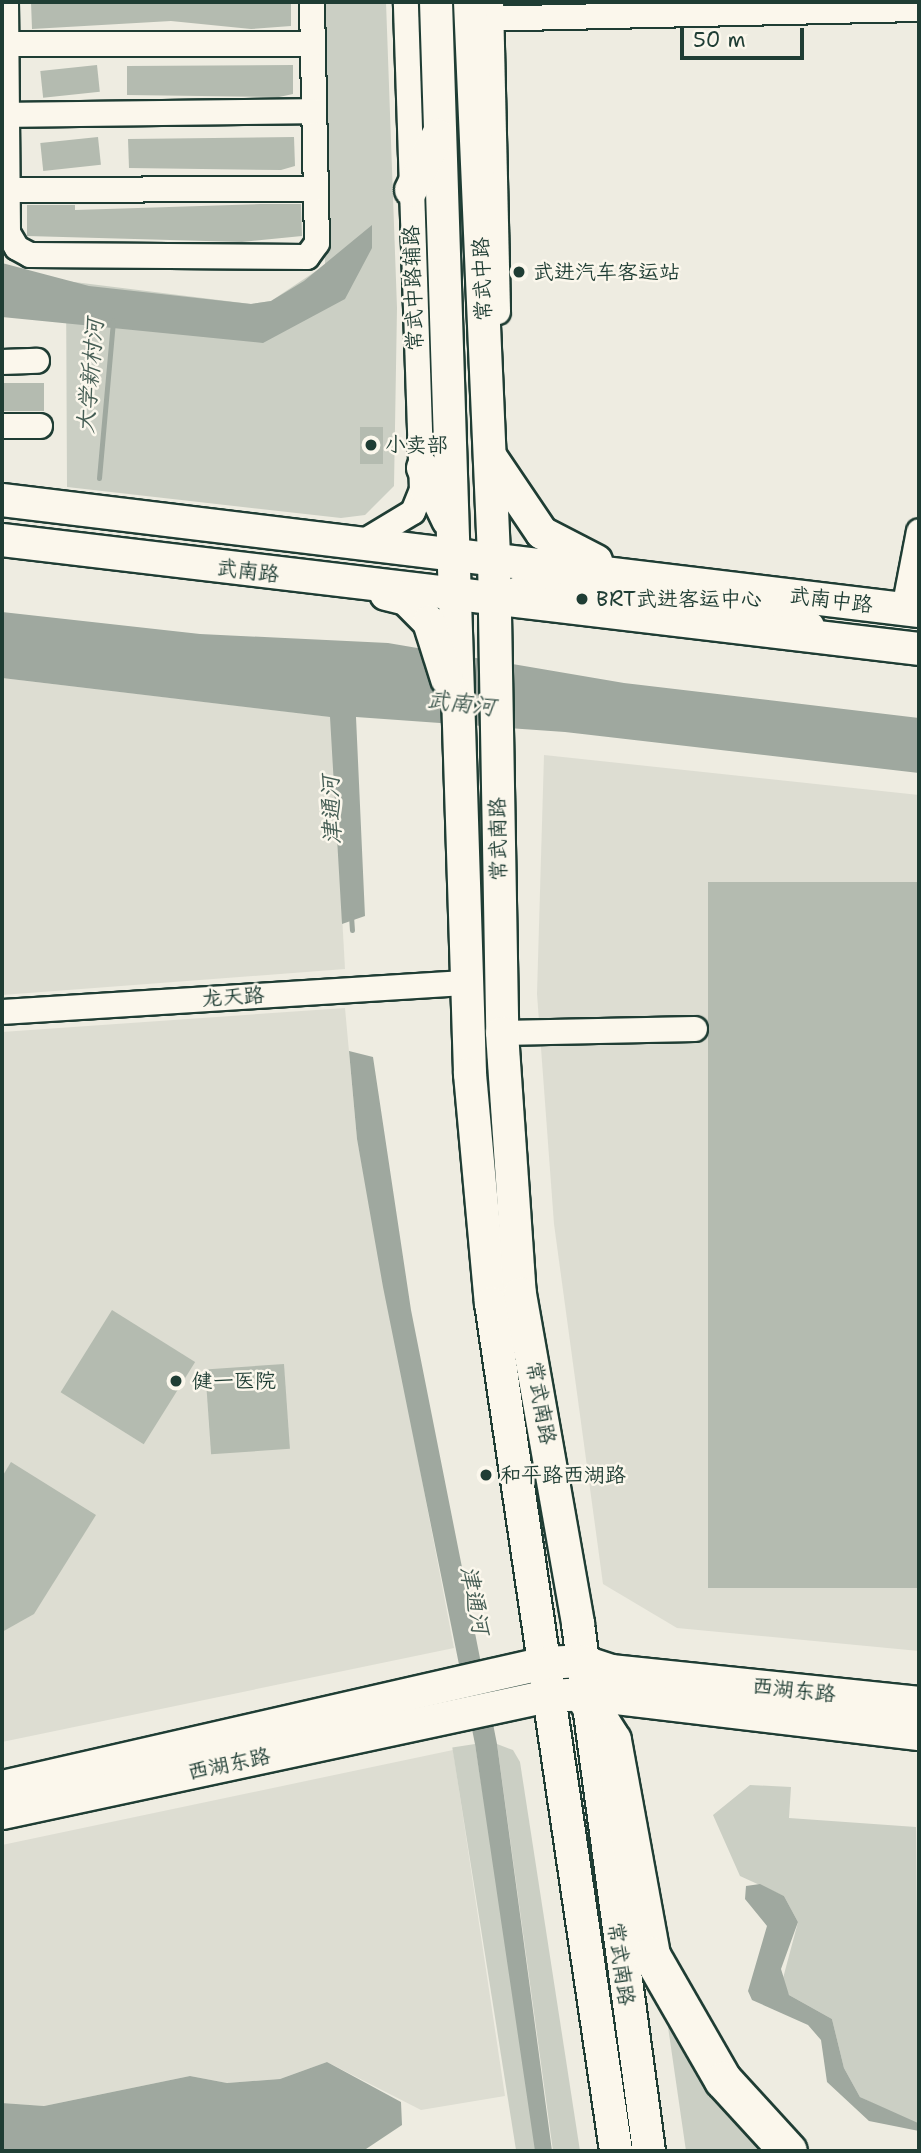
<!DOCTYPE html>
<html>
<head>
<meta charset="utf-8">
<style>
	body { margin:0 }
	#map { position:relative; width:921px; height:2153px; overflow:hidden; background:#eeece1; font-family:"Shantell Sans","LXGW WenKai TC",sans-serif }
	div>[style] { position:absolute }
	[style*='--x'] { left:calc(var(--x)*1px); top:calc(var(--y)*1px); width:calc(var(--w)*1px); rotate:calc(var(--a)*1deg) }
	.built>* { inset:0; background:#ddddd2 }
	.green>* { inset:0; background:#cbcfc4; transform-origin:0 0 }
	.water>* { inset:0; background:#9fa89f }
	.stream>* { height:5px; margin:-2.5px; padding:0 2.5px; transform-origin:2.5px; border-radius:2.5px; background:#9fa89f }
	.building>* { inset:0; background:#b4bbb0; transform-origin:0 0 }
	.roads { filter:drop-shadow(2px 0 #1f3d34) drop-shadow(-2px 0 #1f3d34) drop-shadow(0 2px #1f3d34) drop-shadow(0 -2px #1f3d34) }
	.minor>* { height:24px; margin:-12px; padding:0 12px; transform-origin:12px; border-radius:12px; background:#fbf7ec }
	.major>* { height:32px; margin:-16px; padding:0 16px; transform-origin:16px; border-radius:16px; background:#fbf7ec }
	.highway>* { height:37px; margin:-18.5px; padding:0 18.5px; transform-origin:18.5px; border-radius:18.5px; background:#fbf7ec }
	.dots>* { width:19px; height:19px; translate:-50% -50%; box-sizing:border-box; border:4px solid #fbf7ec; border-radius:50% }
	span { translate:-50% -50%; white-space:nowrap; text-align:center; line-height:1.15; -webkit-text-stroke:5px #fbf7ec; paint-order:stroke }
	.poi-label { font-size:21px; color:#1f3d34 }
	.left { translate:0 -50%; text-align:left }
	.street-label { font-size:21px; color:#1f3d34 }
	.water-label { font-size:23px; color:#455d54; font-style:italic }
	.frame { position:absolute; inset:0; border:4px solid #1f3d34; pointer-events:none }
	.scale { position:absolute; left:680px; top:28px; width:124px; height:32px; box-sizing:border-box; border:4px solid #1f3d34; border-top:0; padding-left:9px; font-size:21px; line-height:24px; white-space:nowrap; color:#1f3d34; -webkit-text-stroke:5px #fbf7ec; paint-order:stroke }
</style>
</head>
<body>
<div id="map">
	<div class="built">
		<i style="clip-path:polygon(2px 678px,331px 717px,345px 969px,2px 995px)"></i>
		<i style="clip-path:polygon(544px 755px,919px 795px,919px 1651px,677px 1628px,603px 1584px,554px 1224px,537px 994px)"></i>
		<i style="clip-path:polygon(345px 1008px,357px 1139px,454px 1648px,2px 1742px,2px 1032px)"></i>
		<i style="clip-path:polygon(453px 1750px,505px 2096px,421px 2110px,327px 2062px,280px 2079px,227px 2083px,190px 2076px,44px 2106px,2px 2103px,2px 1845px)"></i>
	</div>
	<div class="green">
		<i style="clip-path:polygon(321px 2px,386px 2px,397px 308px,394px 486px,365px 515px,341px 518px,67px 487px,66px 281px,251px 304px,271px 301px,325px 265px)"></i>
		<i style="left:475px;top:1744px;width:412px;height:23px;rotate:81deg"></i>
		<i style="clip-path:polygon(497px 1744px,513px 1750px,520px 1762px,580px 2151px,553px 2151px)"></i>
		<i style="clip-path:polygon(750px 1785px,791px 1787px,789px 1818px,916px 1827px,919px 2126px,860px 2097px,844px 2068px,832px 2019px,789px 1995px,782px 1982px,798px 1922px,784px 1896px,740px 1876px,713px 1815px)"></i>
		<i style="clip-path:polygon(666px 2013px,769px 2151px,686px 2151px)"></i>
	</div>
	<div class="water">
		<i style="clip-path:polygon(372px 225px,372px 248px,345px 299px,263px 343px,2px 317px,2px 263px,89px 286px,251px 304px,271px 301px,304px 281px)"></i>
		<i style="clip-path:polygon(2px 612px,200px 634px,388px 643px,624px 683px,919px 718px,919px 773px,565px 732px,356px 717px,365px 916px,342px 924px,330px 717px,2px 678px)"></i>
		<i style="clip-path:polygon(349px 1051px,373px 1057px,411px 1310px,497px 1744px,552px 2151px,535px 2151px,475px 1744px,383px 1287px,357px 1139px)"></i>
		<i style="clip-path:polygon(760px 1884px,784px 1896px,798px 1922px,781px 1969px,789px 1995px,832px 2019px,844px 2068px,860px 2097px,918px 2123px,919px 2131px,869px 2121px,827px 2082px,821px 2040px,808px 2025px,752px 2000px,748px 1991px,767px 1926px,745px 1899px,746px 1886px)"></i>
		<i style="clip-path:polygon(327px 2062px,401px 2102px,402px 2125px,363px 2151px,2px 2151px,2px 2103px,44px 2106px,190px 2076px,227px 2083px,280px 2079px)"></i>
	</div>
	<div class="stream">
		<i style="--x:99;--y:478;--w:158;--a:-84.9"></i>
		<i style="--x:351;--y:916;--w:14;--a:86"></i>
	</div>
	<div class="building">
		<i style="clip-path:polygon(31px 2px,291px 2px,291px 26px,251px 29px,171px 21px,32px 29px)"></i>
		<i style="left:97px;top:65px;width:27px;height:57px;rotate:84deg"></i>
		<i style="clip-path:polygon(293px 65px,293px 94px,279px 97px,127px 95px,127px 66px)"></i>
		<i style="left:98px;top:137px;width:28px;height:58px;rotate:84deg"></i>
		<i style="clip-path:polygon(294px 137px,295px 166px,281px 170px,129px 168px,128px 139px)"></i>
		<i style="clip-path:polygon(261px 204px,301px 204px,302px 236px,242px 242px,27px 236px,27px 205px,75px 205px,75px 210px)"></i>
		<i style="left:2px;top:383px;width:42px;height:28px"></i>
		<i style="left:360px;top:427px;width:23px;height:37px"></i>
		<i style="left:919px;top:882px;width:706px;height:211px;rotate:90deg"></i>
		<i style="left:112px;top:1310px;width:98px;height:97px;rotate:32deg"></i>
		<i style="left:284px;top:1364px;width:85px;height:79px;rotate:86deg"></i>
		<i style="clip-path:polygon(11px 1462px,96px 1515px,34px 1614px,2px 1632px,2px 1477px)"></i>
	</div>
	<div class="roads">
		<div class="minor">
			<i style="--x:6;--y:2;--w:231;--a:89.5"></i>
			<i style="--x:8;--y:233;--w:17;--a:59"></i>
			<i style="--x:17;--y:248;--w:15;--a:28"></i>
			<i style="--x:30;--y:255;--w:277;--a:0.4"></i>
			<i style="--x:307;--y:257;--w:17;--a:-54"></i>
			<i style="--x:317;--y:243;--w:241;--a:-91.2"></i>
			<i style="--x:491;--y:2;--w:310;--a:88.7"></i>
			<i style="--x:476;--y:19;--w:443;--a:-1.3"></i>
			<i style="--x:2;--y:44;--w:311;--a:0"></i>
			<i style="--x:2;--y:115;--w:312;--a:-0.7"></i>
			<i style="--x:2;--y:190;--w:314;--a:-0.2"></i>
			<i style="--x:2;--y:362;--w:35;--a:-2"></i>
			<i style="--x:2;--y:426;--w:38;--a:0"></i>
			<i style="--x:363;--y:542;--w:58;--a:-31"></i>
			<i style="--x:413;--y:512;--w:24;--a:-68"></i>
			<i style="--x:422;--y:490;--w:488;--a:-91.9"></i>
			<i style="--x:494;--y:600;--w:38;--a:-25"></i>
			<i style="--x:528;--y:584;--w:243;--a:7.1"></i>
			<i style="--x:769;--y:614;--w:44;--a:14.3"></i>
			<i style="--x:904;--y:609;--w:79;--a:-79.1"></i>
			<i style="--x:2;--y:1012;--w:463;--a:-3.6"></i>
			<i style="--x:502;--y:1033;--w:193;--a:-1.2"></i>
		</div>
		<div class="major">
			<i style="--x:436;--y:2;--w:1073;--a:88.18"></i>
			<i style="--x:470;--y:1074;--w:230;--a:84.8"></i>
			<i style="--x:491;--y:1303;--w:857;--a:81.61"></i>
			<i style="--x:470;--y:2;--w:556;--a:87.52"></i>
			<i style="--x:494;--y:557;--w:476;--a:89"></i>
			<i style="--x:502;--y:1033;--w:262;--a:86.1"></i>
			<i style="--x:520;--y:1294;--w:335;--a:80"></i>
			<i style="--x:578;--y:1624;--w:532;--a:82.33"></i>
			<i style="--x:411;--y:190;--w:61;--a:-63.9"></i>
			<i style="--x:492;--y:459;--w:89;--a:56"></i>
			<i style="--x:542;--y:533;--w:61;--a:27.4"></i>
			<i style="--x:423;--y:468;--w:58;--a:64.3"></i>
			<i style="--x:2;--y:500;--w:924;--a:6.9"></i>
			<i style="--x:2;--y:540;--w:923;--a:6.78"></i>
			<i style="--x:386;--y:594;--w:21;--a:14"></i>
			<i style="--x:406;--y:599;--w:33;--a:45"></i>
			<i style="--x:429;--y:622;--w:60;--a:72.5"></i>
			<i style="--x:2;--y:1787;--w:557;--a:-12.86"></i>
			<i style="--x:545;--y:1663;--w:36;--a:-3"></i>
			<i style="--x:581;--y:1661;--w:32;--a:18"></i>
			<i style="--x:611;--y:1671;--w:310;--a:5.9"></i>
			<i style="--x:2;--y:1813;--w:558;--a:-12.09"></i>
			<i style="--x:548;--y:1696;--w:35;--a:-3"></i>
			<i style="--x:583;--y:1694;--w:338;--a:6.8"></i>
		</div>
		<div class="highway">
			<i style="--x:583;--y:1694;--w:54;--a:57.8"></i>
			<i style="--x:612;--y:1740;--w:219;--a:79.7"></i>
			<i style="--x:651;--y:1955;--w:144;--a:60.1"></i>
			<i style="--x:723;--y:2080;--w:96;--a:47.5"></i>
		</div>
	</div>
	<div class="dots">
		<i style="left:519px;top:272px;background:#1f3d34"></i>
		<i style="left:371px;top:445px;background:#1f3d34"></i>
		<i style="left:582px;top:599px;background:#1f3d34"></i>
		<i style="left:176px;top:1381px;background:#1f3d34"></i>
		<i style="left:486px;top:1475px;background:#1f3d34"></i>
	</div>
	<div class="poi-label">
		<span class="left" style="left:533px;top:272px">武进汽车客运站</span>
		<span class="left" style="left:385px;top:445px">小卖部</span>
		<span class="left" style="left:596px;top:599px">BRT武进客运中心</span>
		<span class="left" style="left:192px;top:1381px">健一医院</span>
		<span class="left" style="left:500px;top:1475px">和平路西湖路</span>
	</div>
	<div class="street-label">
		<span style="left:482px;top:279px;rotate:-92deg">常武中路</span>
		<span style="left:413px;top:288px;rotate:-92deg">常武中路辅路</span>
		<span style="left:248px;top:571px;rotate:7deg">武南路</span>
		<span style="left:831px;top:600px;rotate:7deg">武南中路</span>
		<span style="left:498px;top:839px;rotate:-91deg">常武南路</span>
		<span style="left:233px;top:997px;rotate:-4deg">龙天路</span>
		<span style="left:541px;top:1403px;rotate:80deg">常武南路</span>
		<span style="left:794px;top:1690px;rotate:6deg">西湖东路</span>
		<span style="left:229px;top:1764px;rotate:-12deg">西湖东路</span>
		<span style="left:621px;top:1964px;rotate:82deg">常武南路</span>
	</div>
	<div class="water-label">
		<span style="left:90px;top:376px;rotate:-85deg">大学新村河</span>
		<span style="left:461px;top:703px;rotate:7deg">武南河</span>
		<span style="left:331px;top:810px;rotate:-92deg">津通河</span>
		<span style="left:475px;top:1600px;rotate:79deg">津通河</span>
	</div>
	<div class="frame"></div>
	<div class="scale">50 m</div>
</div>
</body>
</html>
